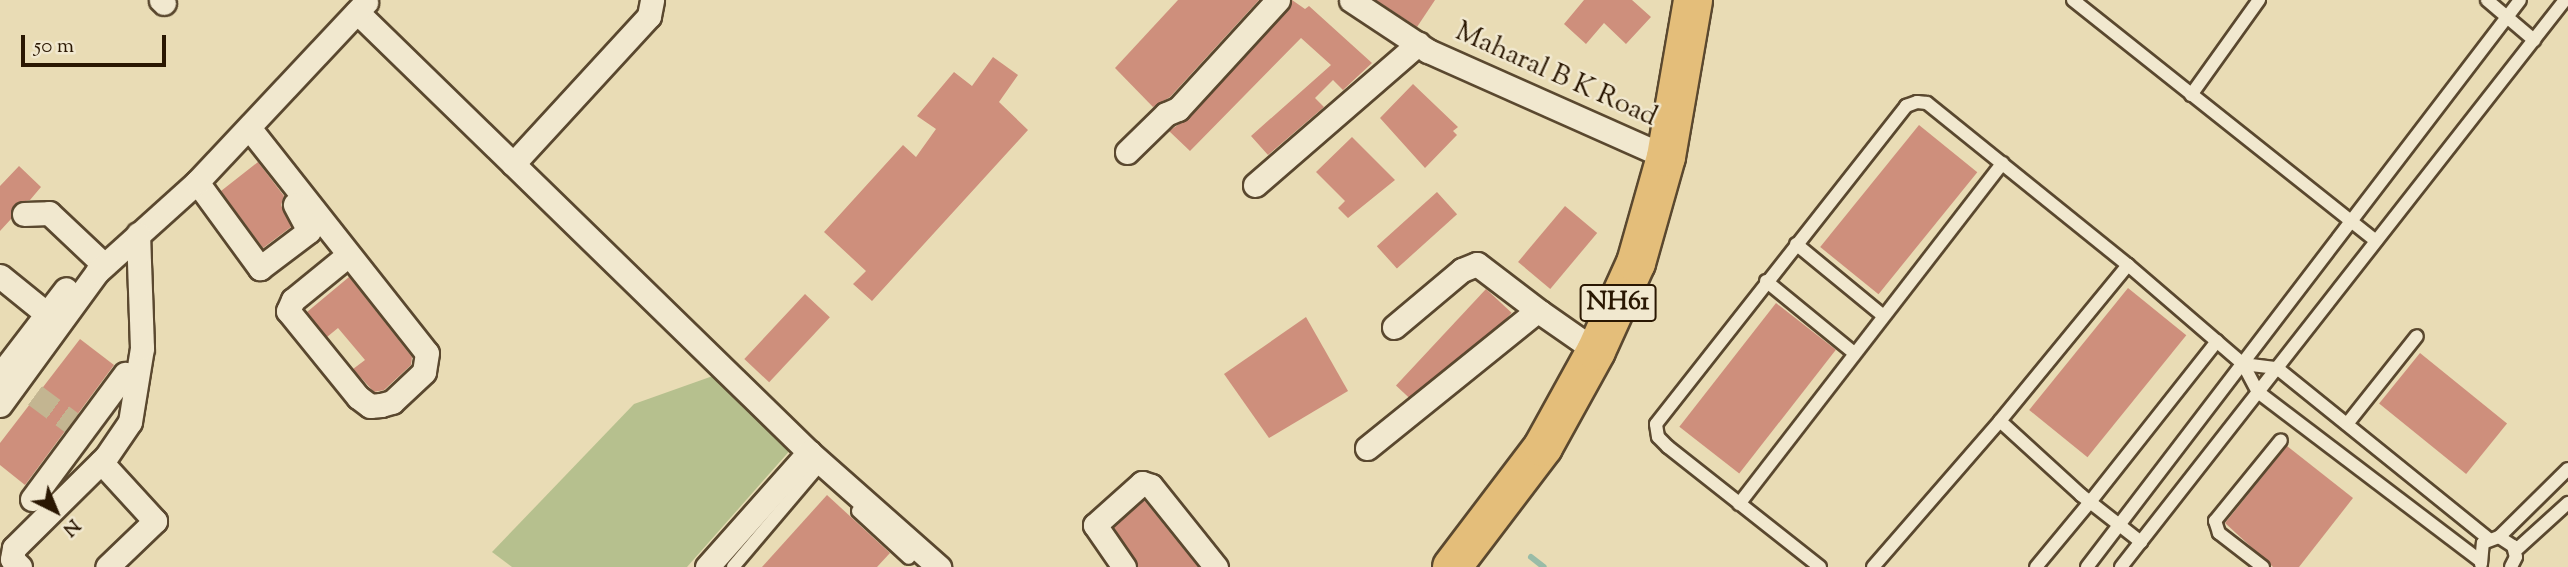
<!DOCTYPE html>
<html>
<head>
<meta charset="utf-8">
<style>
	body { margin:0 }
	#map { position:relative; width:2568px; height:567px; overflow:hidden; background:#e9dcb5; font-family:"Sorts Mill Goudy",serif }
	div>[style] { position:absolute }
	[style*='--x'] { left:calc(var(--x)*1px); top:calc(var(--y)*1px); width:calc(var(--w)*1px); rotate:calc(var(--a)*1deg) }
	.green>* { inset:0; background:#b6c08e }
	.stream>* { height:6px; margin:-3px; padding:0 3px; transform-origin:3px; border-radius:3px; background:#99bca7 }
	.building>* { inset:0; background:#ce8f7c; transform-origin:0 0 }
	.street-tunnel>* { height:23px; margin-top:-11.5px; transform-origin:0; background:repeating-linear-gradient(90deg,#c3b591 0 23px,transparent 0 34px) }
	.roads { filter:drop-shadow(2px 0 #5a482f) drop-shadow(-2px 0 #5a482f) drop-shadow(0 2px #5a482f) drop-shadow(0 -2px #5a482f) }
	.lane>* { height:12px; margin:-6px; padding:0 6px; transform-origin:6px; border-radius:6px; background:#f1e8cf }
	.street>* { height:23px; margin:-11.5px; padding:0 11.5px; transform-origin:11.5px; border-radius:11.5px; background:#f1e8cf }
	.highway>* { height:38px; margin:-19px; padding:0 19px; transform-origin:19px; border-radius:19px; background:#e4be7a }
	span { translate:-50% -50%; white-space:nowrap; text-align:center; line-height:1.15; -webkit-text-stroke:5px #f1e8cf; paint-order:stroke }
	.shield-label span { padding:2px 5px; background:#f1e8cf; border:2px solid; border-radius:5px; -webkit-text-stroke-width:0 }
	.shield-label { font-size:26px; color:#2a1702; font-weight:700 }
	.street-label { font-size:28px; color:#2a1702 }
	.north { position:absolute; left:21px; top:476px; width:70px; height:70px; -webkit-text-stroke:5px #f1e8cf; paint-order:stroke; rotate:137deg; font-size:19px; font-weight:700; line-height:28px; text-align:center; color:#2a1702 }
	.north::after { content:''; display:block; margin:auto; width:24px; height:32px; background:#2a1702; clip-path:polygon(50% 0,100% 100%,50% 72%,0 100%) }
	.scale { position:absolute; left:21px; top:35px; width:145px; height:32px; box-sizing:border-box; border:4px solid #2a1702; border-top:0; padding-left:9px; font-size:21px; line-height:24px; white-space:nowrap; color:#2a1702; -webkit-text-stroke:5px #f1e8cf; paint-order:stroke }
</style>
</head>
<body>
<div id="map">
	<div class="green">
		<i style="clip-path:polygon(724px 372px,793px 447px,687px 567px,512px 567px,492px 552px,634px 404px)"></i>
	</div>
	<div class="stream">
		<i style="--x:1531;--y:557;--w:16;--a:38"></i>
	</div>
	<div class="building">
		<i style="clip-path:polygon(1178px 0,1259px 0,1170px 97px,1153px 107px,1115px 68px)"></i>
		<i style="clip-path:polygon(1292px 0,1305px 9px,1309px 6px,1372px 63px,1343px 90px,1333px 80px,1315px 98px,1324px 107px,1268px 155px,1251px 136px,1331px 65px,1301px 38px,1190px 151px,1169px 131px,1188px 118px,1288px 9px)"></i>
		<i style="clip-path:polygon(1376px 0,1435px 0,1417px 27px)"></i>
		<i style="clip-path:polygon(1584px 0,1632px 0,1651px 17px,1626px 44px,1604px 23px,1586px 44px,1564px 24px)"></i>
		<i style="clip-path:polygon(993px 57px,1018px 75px,999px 102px,1028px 130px,872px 301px,853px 284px,866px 271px,824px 232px,903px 145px,916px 157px,936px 129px,917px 116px,954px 72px,972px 86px)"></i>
		<i style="clip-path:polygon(1413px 84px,1458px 127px,1453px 131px,1457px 135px,1425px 168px,1380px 118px)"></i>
		<i style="left:1919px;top:125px;width:75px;height:157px;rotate:39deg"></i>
		<i style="clip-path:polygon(1352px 137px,1395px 180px,1348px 218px,1338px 208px,1345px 201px,1316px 172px)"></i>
		<i style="clip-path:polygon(258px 162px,284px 196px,281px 205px,291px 227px,263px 248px,221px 191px)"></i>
		<i style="clip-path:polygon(19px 166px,41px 187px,30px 200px,16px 203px,11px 219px,0 231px,0 186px)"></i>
		<i style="left:1437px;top:192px;width:30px;height:81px;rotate:48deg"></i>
		<i style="left:1565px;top:206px;width:42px;height:73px;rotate:40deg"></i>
		<i style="clip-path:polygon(349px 277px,412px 357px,411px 365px,384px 390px,374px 392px,353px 369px,365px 360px,338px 328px,327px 337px,307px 312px)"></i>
		<i style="left:2128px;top:288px;width:75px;height:157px;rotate:39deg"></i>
		<i style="left:1486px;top:289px;width:35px;height:132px;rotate:43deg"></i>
		<i style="left:805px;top:294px;width:34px;height:89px;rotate:43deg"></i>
		<i style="left:1776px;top:303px;width:76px;height:157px;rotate:38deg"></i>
		<i style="clip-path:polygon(1306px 317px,1348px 391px,1269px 438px,1224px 374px)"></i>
		<i style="clip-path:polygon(80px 339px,114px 365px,25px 485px,0 465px,0 443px)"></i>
		<i style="left:2420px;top:353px;width:112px;height:65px;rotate:39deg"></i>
		<i style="clip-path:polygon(2287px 446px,2353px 498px,2299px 567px,2273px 567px,2225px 523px)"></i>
		<i style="clip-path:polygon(827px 495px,890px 553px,877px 567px,762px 567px)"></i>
		<i style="clip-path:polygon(1144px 500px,1198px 567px,1138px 567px,1114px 527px)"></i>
	</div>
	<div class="street-tunnel">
		<i style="--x:35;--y:395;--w:54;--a:36.7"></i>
	</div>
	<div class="roads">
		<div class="lane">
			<i style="--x:2073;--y:0;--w:387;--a:38.5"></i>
			<i style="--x:2487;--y:0;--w:62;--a:40.4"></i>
			<i style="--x:2191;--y:95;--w:117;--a:-54.4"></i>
			<i style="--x:1796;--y:244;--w:112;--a:39.5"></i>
			<i style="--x:2128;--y:265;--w:202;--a:129.4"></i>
			<i style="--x:2000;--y:421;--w:110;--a:42.4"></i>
			<i style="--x:2081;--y:495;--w:11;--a:38"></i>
			<i style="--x:2090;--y:502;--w:205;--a:-51.7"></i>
			<i style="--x:1766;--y:281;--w:114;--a:39.3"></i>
			<i style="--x:2243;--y:364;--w:34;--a:7"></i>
			<i style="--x:2277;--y:368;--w:272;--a:38.9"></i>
			<i style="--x:2347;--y:424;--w:112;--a:-51.5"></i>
			<i style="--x:1739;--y:504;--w:431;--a:-52.3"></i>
			<i style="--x:858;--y:511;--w:69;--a:42.7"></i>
			<i style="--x:2499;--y:537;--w:97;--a:-44.6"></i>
			<i style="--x:2515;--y:551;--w:72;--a:-42.2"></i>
			<i style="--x:2481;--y:564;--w:21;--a:-85"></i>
			<i style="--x:2483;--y:543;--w:17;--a:-21"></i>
			<i style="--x:2499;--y:537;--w:17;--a:33"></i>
			<i style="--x:2513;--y:546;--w:11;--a:75"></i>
			<i style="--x:2516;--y:557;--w:11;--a:117"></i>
			<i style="--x:733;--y:567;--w:138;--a:-49.7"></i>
			<i style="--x:1820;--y:567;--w:194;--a:-141.7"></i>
			<i style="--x:1668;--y:447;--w:14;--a:-135"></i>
			<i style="--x:1658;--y:437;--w:13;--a:-99"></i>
			<i style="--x:1656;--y:424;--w:405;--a:-51.8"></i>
			<i style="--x:1906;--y:106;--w:12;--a:-20"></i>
			<i style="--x:1917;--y:102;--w:10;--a:6"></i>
			<i style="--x:1927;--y:103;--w:258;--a:38.9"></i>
			<i style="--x:2128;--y:265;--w:152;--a:40.7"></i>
			<i style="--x:2243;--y:364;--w:32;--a:62"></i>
			<i style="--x:2258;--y:392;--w:278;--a:37.2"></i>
			<i style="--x:1873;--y:567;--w:194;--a:-49"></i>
			<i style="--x:2036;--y:567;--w:85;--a:-50.3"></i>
			<i style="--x:2090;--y:502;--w:65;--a:38.1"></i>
			<i style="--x:2087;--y:567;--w:713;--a:-52.63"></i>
			<i style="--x:2121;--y:567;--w:720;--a:-51.94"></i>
			<i style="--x:2263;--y:567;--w:56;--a:-142.3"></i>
			<i style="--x:2219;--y:533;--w:13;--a:-108"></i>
			<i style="--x:2215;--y:521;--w:104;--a:-50.8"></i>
		</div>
		<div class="street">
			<i style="--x:161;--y:0;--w:4;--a:45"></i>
			<i style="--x:1351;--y:0;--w:92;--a:33.5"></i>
			<i style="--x:1428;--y:51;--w:261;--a:24"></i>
			<i style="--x:357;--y:12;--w:631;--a:44.23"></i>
			<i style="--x:809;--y:452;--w:174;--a:41.5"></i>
			<i style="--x:250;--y:129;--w:285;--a:51.7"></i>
			<i style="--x:427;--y:353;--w:19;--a:99"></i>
			<i style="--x:424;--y:372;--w:44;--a:136.8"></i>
			<i style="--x:392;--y:402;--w:11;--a:165"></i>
			<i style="--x:381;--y:405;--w:11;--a:175"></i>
			<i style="--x:370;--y:406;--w:15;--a:-143"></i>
			<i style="--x:358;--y:397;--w:111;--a:-129.1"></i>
			<i style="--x:288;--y:311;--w:12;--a:-66"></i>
			<i style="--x:293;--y:300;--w:70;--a:-39.2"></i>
			<i style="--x:1127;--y:152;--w:54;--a:-44.3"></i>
			<i style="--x:1166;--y:114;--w:13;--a:-23"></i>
			<i style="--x:1178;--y:109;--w:148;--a:-47.5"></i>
			<i style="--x:513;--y:164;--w:201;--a:-47.4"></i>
			<i style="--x:649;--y:16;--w:16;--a:-79"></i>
			<i style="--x:197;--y:182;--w:107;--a:53.8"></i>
			<i style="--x:260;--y:268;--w:61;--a:-37.1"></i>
			<i style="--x:309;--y:231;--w:30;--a:-118"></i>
			<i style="--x:1255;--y:185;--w:216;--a:-40.9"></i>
			<i style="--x:24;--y:214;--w:25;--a:-2"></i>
			<i style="--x:49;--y:213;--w:76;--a:43.4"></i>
			<i style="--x:0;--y:276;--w:60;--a:39"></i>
			<i style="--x:1394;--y:327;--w:89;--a:-40"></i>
			<i style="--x:1462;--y:270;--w:16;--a:-22"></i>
			<i style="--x:1477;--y:264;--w:79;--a:37.3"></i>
			<i style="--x:0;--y:375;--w:108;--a:-52.5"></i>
			<i style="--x:0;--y:405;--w:165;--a:-53.9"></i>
			<i style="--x:97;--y:272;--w:135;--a:-42"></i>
			<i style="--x:197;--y:182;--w:247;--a:-46.8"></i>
			<i style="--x:1367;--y:448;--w:213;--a:-38.9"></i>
			<i style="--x:1533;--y:314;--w:7;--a:-16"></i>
			<i style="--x:1540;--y:312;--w:68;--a:34.9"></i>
			<i style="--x:101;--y:462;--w:80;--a:47.5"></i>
			<i style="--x:155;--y:521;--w:66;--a:136.2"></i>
			<i style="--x:32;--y:499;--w:156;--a:-53.4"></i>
			<i style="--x:20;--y:567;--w:11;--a:-135"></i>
			<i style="--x:12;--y:559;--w:11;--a:-80"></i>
			<i style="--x:14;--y:548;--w:129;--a:-44.7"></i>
			<i style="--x:106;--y:457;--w:42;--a:-55.6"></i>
			<i style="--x:130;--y:422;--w:75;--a:-80.8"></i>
			<i style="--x:142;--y:348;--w:114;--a:-92"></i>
			<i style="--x:707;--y:567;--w:154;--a:-48.4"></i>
			<i style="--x:1124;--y:567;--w:51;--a:-124.6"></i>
			<i style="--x:1095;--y:525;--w:63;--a:-41.8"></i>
			<i style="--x:1142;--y:483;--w:9;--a:18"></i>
			<i style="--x:1151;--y:486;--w:104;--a:51.3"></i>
		</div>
		<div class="highway">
			<i style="--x:1452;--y:567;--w:151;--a:-52.8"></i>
			<i style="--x:1543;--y:447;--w:110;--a:-61.1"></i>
			<i style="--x:1596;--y:351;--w:97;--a:-65.6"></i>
			<i style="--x:1636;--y:263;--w:110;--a:-74.2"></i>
			<i style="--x:1666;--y:157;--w:159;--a:-80.2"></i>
		</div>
	</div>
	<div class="shield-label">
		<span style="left:1618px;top:303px">NH61</span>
	</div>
	<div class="street-label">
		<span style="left:1556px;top:75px;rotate:24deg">Maharal B K Road</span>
	</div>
	<div class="north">N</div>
	<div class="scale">50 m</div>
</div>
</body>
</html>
